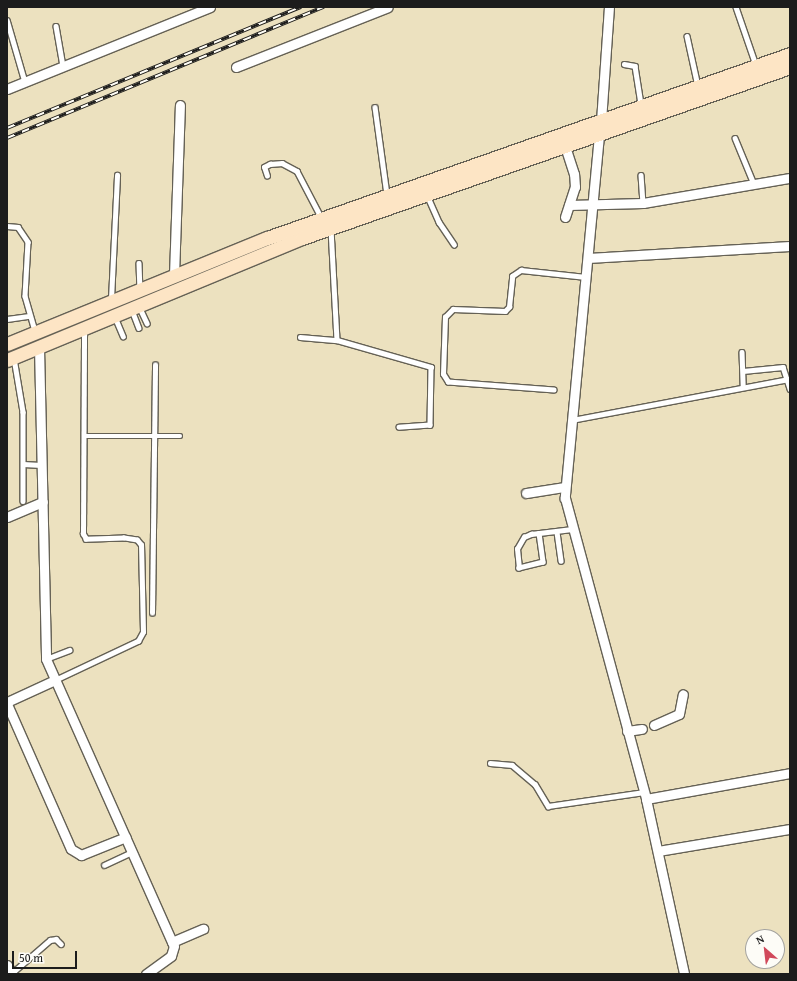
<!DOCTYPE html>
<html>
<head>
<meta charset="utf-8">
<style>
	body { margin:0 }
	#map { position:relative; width:797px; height:981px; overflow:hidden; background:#ece1bf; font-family:"Gentium Book Plus",serif }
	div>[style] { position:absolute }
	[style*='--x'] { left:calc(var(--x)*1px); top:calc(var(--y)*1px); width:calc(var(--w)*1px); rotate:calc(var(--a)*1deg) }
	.roads { filter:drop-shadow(1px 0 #656155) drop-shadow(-1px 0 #656155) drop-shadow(0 1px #656155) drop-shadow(0 -1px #656155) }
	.service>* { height:4.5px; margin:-2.25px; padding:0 2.25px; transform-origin:2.25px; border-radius:2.25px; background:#fff }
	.minor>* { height:9px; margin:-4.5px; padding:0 4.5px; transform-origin:4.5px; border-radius:4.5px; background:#fff }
	.secondary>* { height:13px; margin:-6.5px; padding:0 6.5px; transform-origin:6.5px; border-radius:6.5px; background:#fde5c5 }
	.rail>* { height:4px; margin-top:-2px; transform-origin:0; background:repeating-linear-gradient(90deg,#fdfcf7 0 8px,#1c1c1c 0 16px); box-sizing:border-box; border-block:1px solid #1c1c1c }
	span { translate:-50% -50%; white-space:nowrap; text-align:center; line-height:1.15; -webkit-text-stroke:4px #fdfcf7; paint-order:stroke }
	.frame { position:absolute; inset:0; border:8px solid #1c1c1c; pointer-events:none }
	.north { position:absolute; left:745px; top:929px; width:40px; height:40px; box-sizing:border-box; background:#fdfcf7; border:1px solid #a3a29f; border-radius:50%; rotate:332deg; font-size:11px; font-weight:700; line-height:16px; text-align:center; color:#1c1c1c }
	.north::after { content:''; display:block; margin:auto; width:14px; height:18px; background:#d1495b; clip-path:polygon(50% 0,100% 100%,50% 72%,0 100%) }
	.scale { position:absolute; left:12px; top:951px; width:65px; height:18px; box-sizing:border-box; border:2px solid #1c1c1c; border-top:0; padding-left:5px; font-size:12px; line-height:14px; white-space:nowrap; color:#1c1c1c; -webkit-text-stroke:3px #fdfcf7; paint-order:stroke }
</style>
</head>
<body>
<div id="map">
	<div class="roads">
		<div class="service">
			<i style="--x:736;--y:7;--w:61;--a:71"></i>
			<i style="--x:7;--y:20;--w:65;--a:73.8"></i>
			<i style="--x:56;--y:26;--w:41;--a:80.1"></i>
			<i style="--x:687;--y:36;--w:51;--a:77.6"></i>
			<i style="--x:624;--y:64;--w:11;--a:10"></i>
			<i style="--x:635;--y:66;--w:39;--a:81"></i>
			<i style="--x:375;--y:107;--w:89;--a:82.2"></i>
			<i style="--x:735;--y:138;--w:50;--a:67.6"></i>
			<i style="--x:641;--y:175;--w:28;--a:86"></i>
			<i style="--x:267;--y:176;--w:9;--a:-108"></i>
			<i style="--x:264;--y:167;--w:7;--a:-27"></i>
			<i style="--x:270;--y:164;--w:12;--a:-5"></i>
			<i style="--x:282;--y:163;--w:17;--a:28"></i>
			<i style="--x:297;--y:171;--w:52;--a:62.4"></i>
			<i style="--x:427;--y:195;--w:30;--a:66"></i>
			<i style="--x:439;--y:222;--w:27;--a:56"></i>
			<i style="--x:7;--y:226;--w:11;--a:5"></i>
			<i style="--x:18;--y:227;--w:18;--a:56"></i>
			<i style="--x:28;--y:242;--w:54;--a:93.2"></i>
			<i style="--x:25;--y:296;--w:35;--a:74"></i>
			<i style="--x:331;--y:229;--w:111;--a:86.9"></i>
			<i style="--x:337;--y:340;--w:98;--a:16"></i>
			<i style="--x:431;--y:367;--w:58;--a:91"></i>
			<i style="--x:430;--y:425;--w:31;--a:176"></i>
			<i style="--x:139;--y:263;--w:26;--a:88"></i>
			<i style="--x:111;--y:299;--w:124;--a:-87.2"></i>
			<i style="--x:139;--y:306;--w:19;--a:65"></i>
			<i style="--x:132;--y:310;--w:19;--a:69"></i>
			<i style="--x:115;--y:317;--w:21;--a:67"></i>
			<i style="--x:7;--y:319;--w:22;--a:-8"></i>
			<i style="--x:300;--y:337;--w:37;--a:5"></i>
			<i style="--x:742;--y:352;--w:35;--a:88"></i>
			<i style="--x:14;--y:358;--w:55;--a:80.5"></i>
			<i style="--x:23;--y:412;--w:89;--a:90"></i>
			<i style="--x:743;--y:371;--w:40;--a:-5.7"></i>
			<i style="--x:783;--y:367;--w:23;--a:72"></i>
			<i style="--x:554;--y:390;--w:106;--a:-175.7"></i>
			<i style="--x:448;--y:382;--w:9;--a:-122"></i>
			<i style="--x:443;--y:374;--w:57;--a:-88"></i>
			<i style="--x:445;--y:317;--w:11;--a:-45"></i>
			<i style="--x:453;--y:309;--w:52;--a:2.2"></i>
			<i style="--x:505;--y:311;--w:6;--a:-45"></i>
			<i style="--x:509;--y:307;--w:31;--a:-84"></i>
			<i style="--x:512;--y:276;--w:11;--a:-34"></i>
			<i style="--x:521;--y:270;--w:65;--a:6.1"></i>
			<i style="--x:572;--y:420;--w:222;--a:-10.7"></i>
			<i style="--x:84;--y:436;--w:96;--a:0"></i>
			<i style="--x:23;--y:464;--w:18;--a:3"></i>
			<i style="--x:557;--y:532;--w:29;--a:82"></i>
			<i style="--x:539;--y:533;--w:29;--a:82"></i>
			<i style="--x:543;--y:562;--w:25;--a:166"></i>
			<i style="--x:519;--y:568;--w:19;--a:-96"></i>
			<i style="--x:517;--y:549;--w:14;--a:-60"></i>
			<i style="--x:524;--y:537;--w:8;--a:-23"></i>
			<i style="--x:531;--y:534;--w:39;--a:-7"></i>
			<i style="--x:152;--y:613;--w:248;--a:-89.3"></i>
			<i style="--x:46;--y:659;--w:25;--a:-21"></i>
			<i style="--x:55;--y:680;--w:92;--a:-25.2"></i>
			<i style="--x:138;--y:641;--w:10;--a:-61"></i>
			<i style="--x:143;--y:632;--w:87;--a:-91.3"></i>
			<i style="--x:141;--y:545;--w:6;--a:-129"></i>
			<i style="--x:137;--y:540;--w:13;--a:-171"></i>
			<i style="--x:124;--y:538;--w:38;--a:178"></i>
			<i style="--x:86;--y:539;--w:6;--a:-121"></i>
			<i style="--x:83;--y:534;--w:205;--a:-89.7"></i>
			<i style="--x:490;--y:763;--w:22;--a:5"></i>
			<i style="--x:512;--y:765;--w:30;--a:40"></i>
			<i style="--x:535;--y:784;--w:26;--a:59"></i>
			<i style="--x:548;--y:806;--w:97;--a:-8.3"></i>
			<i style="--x:104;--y:865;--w:31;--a:-25"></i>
			<i style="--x:12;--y:973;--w:50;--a:-41"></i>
			<i style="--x:50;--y:940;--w:6;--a:-9"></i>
			<i style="--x:56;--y:939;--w:7;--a:45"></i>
		</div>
		<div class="minor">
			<i style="--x:236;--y:67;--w:163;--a:-21.5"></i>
			<i style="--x:7;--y:89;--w:219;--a:-22"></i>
			<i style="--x:601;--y:121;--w:114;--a:-86"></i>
			<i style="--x:599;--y:135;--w:365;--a:95.4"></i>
			<i style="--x:565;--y:498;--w:312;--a:74.9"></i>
			<i style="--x:646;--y:799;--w:179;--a:77.7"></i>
			<i style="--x:569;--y:205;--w:74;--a:-1.5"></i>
			<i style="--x:643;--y:203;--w:149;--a:-9.7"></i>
			<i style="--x:565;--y:217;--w:32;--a:-72"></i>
			<i style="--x:575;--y:187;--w:13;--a:-94"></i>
			<i style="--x:574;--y:174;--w:28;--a:-108"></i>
			<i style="--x:588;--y:258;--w:202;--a:-3.4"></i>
			<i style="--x:174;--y:275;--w:170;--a:-88"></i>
			<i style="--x:39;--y:347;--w:312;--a:88.7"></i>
			<i style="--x:46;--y:659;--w:314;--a:66"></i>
			<i style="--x:174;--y:946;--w:10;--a:107"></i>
			<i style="--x:171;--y:956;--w:31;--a:144"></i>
			<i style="--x:526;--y:493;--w:38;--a:-9"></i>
			<i style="--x:7;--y:517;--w:39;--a:-23"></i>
			<i style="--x:7;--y:702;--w:53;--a:-24.6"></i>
			<i style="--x:7;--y:704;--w:158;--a:66.2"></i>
			<i style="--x:71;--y:849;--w:12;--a:31"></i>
			<i style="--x:81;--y:855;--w:48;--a:-21.8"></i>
			<i style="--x:654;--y:725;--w:27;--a:-24"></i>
			<i style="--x:679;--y:714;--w:20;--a:-79"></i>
			<i style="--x:627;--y:731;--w:15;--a:-8"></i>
			<i style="--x:646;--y:799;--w:146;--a:-10.2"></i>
			<i style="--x:658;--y:851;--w:134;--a:-9.5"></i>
			<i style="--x:172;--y:942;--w:34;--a:-23"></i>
			<i style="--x:7;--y:965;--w:10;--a:61"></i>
		</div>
		<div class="secondary">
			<i style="--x:7;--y:344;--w:281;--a:-22.2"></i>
			<i style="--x:267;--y:238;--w:554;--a:-19.38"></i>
			<i style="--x:7;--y:360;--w:319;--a:-22.5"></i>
			<i style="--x:302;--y:238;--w:517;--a:-19.31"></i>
		</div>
	</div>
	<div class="rail">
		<i style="--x:7;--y:128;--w:318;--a:-22.4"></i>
		<i style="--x:7;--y:138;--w:343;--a:-22.5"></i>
	</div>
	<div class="frame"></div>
	<div class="north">N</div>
	<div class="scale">50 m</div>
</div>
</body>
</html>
